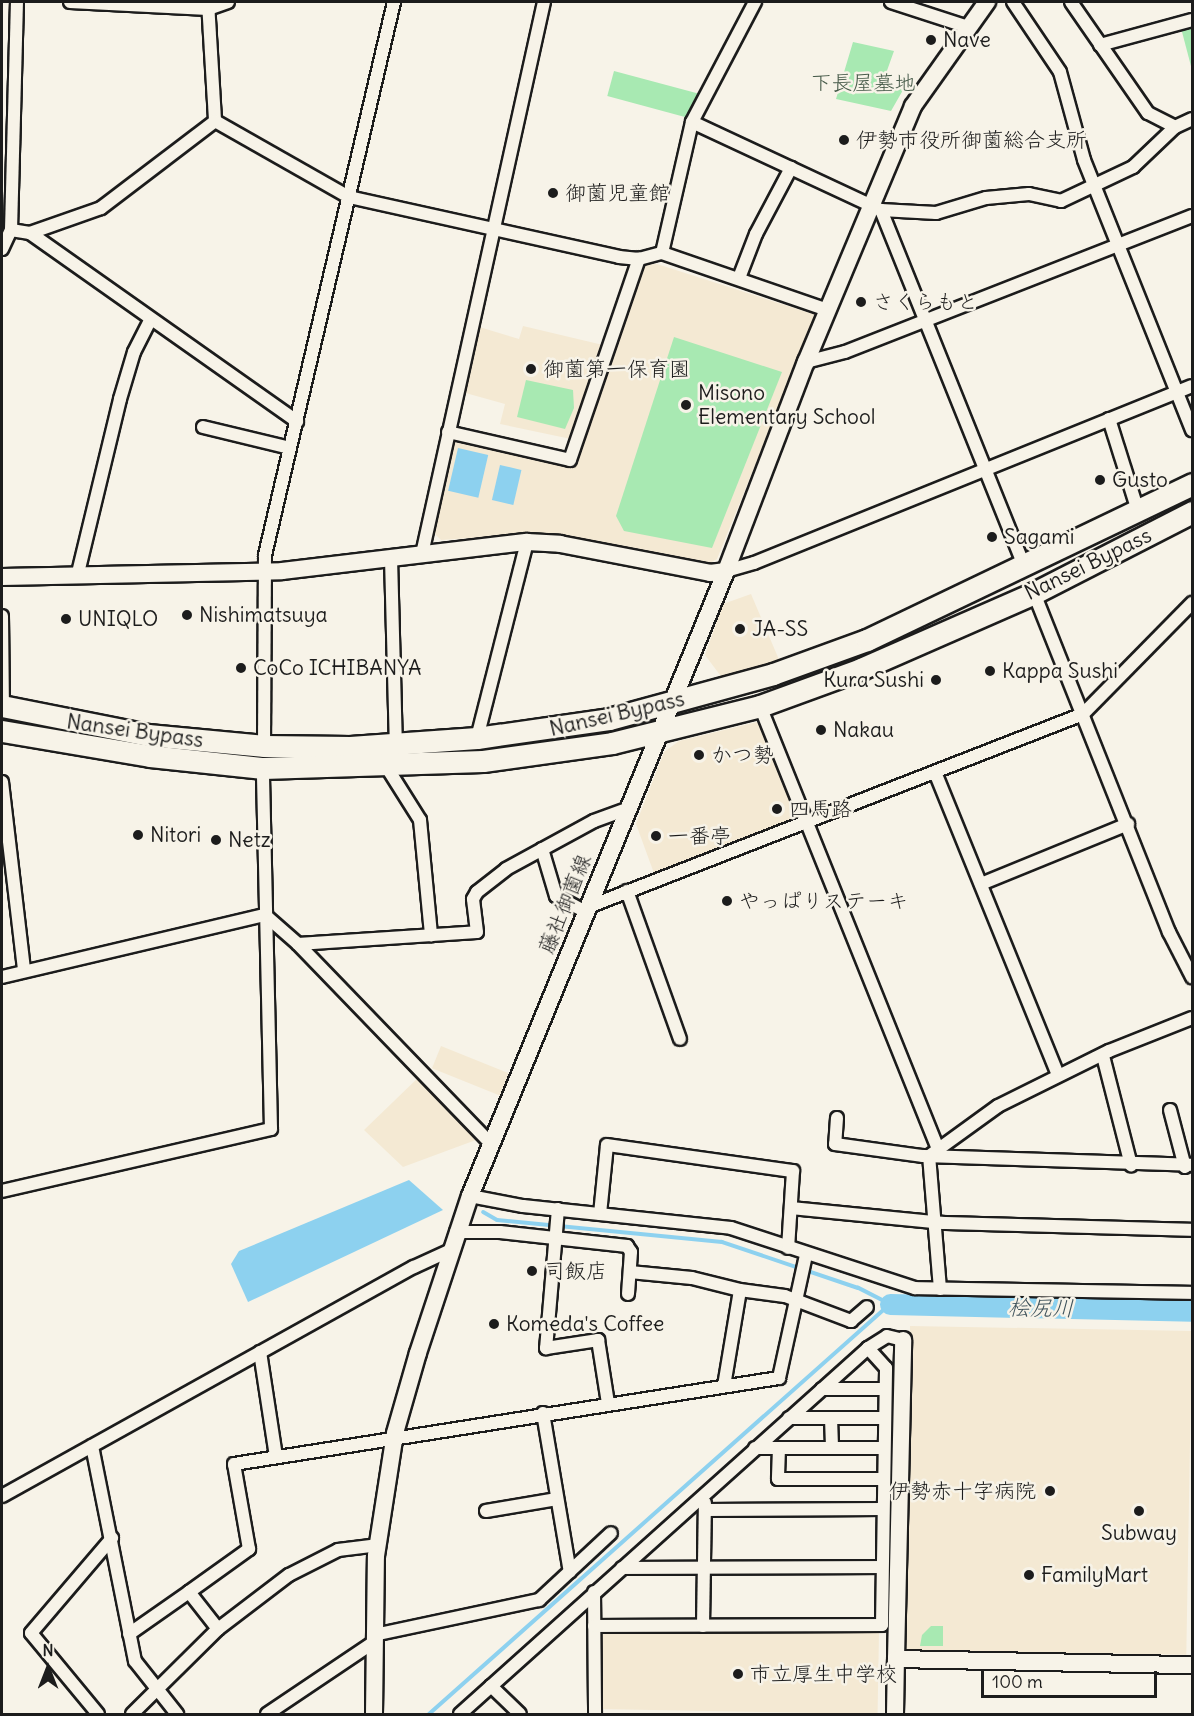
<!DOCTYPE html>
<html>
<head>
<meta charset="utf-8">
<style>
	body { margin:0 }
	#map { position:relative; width:1194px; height:1716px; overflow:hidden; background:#f7f3e8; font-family:Delius,"Klee One",sans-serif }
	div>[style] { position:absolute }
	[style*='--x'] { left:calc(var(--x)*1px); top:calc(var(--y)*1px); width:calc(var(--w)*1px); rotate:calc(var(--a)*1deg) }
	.built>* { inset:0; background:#f4e9d3; transform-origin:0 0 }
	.green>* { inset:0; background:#a8e9b2; transform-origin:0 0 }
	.water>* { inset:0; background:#8dd1ef; transform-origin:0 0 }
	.stream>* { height:4px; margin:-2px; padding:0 2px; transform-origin:2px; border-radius:2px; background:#8dd1ef }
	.river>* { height:21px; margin:-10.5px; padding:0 10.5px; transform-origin:10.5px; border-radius:10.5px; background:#8dd1ef }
	.roads { filter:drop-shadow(2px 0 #1c1c1c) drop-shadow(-2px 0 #1c1c1c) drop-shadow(0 2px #1c1c1c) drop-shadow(0 -2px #1c1c1c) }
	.street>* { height:12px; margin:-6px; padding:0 6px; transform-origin:6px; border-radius:6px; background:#f7f3e8 }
	.secondary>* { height:16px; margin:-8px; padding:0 8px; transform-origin:8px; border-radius:8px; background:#f7f3e8 }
	.highway>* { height:21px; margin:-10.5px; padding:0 10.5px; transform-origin:10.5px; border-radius:10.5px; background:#f7f3e8 }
	.dots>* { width:16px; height:16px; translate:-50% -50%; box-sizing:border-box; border:3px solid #f7f3e8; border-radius:50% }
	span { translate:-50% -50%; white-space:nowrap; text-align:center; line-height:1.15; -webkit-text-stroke:5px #f7f3e8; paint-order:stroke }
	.poi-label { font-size:21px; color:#1c1c1c }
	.left { translate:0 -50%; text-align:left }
	.right { translate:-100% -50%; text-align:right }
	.park-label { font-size:21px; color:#465a49 }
	.street-label { font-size:21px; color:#1c1c1c }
	.water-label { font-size:22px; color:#3e525b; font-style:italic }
	.frame { position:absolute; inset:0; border:3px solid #1c1c1c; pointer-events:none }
	.north { position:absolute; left:18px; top:1638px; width:60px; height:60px; -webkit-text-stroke:4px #f7f3e8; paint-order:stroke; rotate:0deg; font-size:16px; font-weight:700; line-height:24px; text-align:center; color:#1c1c1c }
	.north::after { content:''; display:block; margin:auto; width:21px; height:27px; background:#1c1c1c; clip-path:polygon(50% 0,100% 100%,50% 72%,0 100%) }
	.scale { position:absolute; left:981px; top:1671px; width:176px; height:27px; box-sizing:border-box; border:3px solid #1c1c1c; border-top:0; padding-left:8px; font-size:18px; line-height:21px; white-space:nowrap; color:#1c1c1c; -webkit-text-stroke:4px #f7f3e8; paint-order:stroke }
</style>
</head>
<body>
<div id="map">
	<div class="built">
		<i style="clip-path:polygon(657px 264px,816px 315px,717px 559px,708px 564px,527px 534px,441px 540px,432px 531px,453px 442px,571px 468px,639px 265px)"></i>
		<i style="clip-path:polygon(476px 326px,519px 339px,523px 326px,603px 345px,571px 439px,500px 424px,505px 404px,462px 392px)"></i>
		<i style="clip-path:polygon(751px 594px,780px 662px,723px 679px,705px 655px,723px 604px)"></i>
		<i style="clip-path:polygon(761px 721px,802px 818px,655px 876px,636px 824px,664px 752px,679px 741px)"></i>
		<i style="left:441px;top:1046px;width:73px;height:24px;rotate:22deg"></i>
		<i style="clip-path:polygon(422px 1074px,484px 1137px,403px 1167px,364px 1130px)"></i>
		<i style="left:910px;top:1326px;width:282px;height:324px;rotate:1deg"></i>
		<i style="left:879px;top:1632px;width:82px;height:280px;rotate:91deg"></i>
	</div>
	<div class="green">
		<i style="clip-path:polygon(1192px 25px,1192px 70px,1181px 28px)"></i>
		<i style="clip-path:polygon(853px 42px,894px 51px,884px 79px,903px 90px,891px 111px,836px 99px)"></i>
		<i style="left:614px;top:71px;width:88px;height:26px;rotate:15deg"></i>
		<i style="clip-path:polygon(674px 337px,782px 372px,712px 548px,624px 531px,616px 516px)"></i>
		<i style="clip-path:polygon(526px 380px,573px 390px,574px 408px,565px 429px,517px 417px)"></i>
		<i style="clip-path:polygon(931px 1626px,943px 1626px,943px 1646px,920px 1646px,922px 1635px)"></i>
	</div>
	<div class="water">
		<i style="left:458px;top:448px;width:31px;height:44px;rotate:13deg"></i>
		<i style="left:500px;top:465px;width:22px;height:36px;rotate:13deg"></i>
		<i style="clip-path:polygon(409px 1180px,443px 1210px,248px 1302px,231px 1264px,239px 1251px)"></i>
	</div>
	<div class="stream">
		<i style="--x:429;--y:1714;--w:617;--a:-41.65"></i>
		<i style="--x:890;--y:1304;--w:36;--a:-153"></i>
		<i style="--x:858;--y:1288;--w:144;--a:-161.3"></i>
		<i style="--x:722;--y:1242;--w:226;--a:-174.4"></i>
		<i style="--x:497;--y:1220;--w:16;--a:-150"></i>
	</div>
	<div class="river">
		<i style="--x:890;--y:1304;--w:302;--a:1.3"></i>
	</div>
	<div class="roads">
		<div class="street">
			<i style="--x:70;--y:2;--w:138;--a:2.9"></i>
			<i style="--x:208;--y:9;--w:21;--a:-19"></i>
			<i style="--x:208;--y:2;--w:119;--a:86.6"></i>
			<i style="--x:891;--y:2;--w:81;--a:18"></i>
			<i style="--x:1013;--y:2;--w:84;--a:56.1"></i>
			<i style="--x:1060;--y:72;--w:91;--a:74.7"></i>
			<i style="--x:1084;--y:160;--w:291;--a:68.2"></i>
			<i style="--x:1071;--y:2;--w:135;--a:55.3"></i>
			<i style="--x:1148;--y:113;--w:30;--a:27"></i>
			<i style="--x:1175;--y:127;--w:19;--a:-25"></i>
			<i style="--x:1100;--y:45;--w:95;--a:-15.2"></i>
			<i style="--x:215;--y:121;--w:154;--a:29.6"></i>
			<i style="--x:349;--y:197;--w:277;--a:12.5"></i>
			<i style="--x:619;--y:257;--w:20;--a:6"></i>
			<i style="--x:639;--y:259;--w:24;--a:-15"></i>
			<i style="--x:662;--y:253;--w:176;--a:19"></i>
			<i style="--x:692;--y:122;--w:208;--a:25"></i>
			<i style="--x:881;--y:210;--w:383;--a:68.1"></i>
			<i style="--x:881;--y:210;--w:55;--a:3.1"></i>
			<i style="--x:936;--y:213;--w:52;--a:-16.7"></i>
			<i style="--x:986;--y:198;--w:43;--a:-5.3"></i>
			<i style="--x:1029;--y:194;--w:33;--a:12"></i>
			<i style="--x:1061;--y:201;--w:80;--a:-25.3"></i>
			<i style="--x:1133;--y:167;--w:58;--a:-43.6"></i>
			<i style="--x:11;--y:230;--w:19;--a:9"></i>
			<i style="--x:30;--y:233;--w:75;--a:-19.4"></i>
			<i style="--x:101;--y:208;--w:143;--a:-37.3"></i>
			<i style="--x:30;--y:233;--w:327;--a:35.2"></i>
			<i style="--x:2;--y:249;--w:21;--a:-65"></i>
			<i style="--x:11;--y:230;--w:228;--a:-88.5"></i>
			<i style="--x:662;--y:253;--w:134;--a:-77.1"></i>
			<i style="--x:692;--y:122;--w:136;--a:-62.3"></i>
			<i style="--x:739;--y:278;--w:47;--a:-68.9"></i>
			<i style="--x:756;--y:234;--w:75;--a:-62.1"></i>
			<i style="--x:806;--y:362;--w:40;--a:-14.4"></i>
			<i style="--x:845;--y:352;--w:373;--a:-21.4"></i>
			<i style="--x:1109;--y:419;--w:96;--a:72.5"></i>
			<i style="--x:203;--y:427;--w:89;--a:13.6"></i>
			<i style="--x:448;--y:432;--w:125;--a:12.9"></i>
			<i style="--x:570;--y:460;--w:213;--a:-71.1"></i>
			<i style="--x:422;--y:554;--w:565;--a:-77.54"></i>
			<i style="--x:391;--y:558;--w:186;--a:88.5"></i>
			<i style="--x:726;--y:571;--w:29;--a:-16"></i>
			<i style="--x:754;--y:563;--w:472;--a:-22"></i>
			<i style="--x:77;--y:577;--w:183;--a:-76.4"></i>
			<i style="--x:120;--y:399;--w:49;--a:-73.4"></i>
			<i style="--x:134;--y:352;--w:37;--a:-63"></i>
			<i style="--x:1034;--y:593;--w:365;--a:68.3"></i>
			<i style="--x:1169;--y:932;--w:51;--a:62.9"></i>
			<i style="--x:2;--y:616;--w:90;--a:89.4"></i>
			<i style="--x:760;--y:706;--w:476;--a:68.1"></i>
			<i style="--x:477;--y:738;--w:202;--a:-75.7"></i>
			<i style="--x:264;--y:746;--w:191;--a:-89.7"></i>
			<i style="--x:265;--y:555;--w:568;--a:-76.87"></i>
			<i style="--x:386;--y:766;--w:64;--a:57.8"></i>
			<i style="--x:420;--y:820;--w:116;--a:84.5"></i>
			<i style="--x:935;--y:772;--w:327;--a:67.9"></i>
			<i style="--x:2;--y:782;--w:188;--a:83.3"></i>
			<i style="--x:542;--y:849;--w:49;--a:73.4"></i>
			<i style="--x:556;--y:896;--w:34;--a:28"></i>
			<i style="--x:981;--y:884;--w:159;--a:-22.2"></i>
			<i style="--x:627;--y:891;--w:157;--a:70.3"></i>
			<i style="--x:588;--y:907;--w:531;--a:-21.3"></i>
			<i style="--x:1083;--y:714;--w:156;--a:-45.5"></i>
			<i style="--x:265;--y:915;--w:44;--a:41.3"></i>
			<i style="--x:298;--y:944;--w:279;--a:46"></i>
			<i style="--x:298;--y:944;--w:179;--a:-3.8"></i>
			<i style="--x:477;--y:932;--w:33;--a:-97"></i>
			<i style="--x:473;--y:899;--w:8;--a:-60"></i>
			<i style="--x:477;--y:892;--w:37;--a:-38"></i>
			<i style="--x:506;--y:869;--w:100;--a:-28.6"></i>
			<i style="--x:594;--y:821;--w:38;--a:-20"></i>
			<i style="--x:2;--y:977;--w:270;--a:-13.3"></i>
			<i style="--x:1103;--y:1056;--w:113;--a:75.6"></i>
			<i style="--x:1170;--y:1110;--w:59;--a:75.3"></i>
			<i style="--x:837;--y:1118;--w:26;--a:94"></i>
			<i style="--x:835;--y:1144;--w:89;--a:7.8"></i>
			<i style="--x:923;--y:1156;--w:269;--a:1.9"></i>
			<i style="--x:2;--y:1191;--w:276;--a:-13"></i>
			<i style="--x:271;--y:1129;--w:361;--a:-91.3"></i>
			<i style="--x:470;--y:1196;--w:54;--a:10.7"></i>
			<i style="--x:523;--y:1206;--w:209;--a:6"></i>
			<i style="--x:731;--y:1228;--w:194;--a:18.1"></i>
			<i style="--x:915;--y:1288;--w:277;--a:1"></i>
			<i style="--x:791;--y:1208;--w:153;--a:5.6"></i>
			<i style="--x:943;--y:1223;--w:249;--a:1.6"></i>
			<i style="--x:558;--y:1209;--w:140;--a:94.9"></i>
			<i style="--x:546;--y:1348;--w:53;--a:-8.7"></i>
			<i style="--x:598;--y:1340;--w:64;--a:81"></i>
			<i style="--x:600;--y:1214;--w:69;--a:-84.2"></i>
			<i style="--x:607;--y:1145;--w:188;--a:8"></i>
			<i style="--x:793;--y:1171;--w:77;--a:93.7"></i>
			<i style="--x:456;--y:1232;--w:44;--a:0"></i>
			<i style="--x:500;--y:1232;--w:128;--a:6.3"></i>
			<i style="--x:627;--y:1246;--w:7;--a:56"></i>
			<i style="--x:631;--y:1252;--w:42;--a:94.1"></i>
			<i style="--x:630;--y:1272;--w:62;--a:5.5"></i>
			<i style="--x:692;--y:1278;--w:49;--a:14"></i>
			<i style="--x:740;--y:1290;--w:45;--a:7.6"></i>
			<i style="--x:785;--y:1296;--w:71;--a:20.7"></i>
			<i style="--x:851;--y:1321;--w:21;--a:-41"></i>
			<i style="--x:940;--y:1289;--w:133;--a:-94.7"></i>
			<i style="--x:929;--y:1156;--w:85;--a:-35.9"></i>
			<i style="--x:998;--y:1106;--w:124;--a:-26.4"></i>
			<i style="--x:1109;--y:1051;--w:89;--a:-21.7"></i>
			<i style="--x:260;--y:1352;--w:106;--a:81.3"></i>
			<i style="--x:724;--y:1386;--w:97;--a:-80.5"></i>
			<i style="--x:822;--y:1389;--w:63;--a:0"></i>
			<i style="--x:543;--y:1413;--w:161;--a:80.4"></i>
			<i style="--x:789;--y:1418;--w:95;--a:0"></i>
			<i style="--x:831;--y:1418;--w:30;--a:88"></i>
			<i style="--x:92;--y:1446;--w:219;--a:78.7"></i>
			<i style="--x:135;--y:1661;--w:68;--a:51.6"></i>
			<i style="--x:755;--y:1448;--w:129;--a:0"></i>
			<i style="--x:779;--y:1448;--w:31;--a:92"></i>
			<i style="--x:778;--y:1479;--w:105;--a:0"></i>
			<i style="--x:2;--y:1496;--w:471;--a:-29.1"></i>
			<i style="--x:414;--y:1267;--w:41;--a:-24.7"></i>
			<i style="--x:705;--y:1510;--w:178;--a:-0.3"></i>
			<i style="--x:486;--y:1511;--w:72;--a:-9.6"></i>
			<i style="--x:622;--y:1568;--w:260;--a:-0.2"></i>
			<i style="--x:594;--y:1592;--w:122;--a:89.5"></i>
			<i style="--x:594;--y:1626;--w:288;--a:-0.2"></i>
			<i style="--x:882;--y:1625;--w:257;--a:-89.1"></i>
			<i style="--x:886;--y:1368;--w:27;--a:-132"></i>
			<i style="--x:703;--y:1626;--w:123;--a:-89.1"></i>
			<i style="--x:218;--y:1629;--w:47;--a:-128.1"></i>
			<i style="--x:189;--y:1592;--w:74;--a:-35.6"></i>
			<i style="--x:249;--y:1549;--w:86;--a:-100"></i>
			<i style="--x:234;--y:1464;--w:552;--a:-8.97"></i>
			<i style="--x:779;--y:1378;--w:126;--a:-77.6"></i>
			<i style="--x:129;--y:1634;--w:73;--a:-35"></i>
			<i style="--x:374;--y:1635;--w:169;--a:-12"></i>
			<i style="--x:539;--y:1600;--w:98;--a:-42.9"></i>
			<i style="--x:491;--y:1686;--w:40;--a:44"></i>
			<i style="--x:98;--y:1714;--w:105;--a:-129.6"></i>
			<i style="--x:31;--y:1633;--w:125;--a:-49.5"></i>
			<i style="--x:132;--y:1714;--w:121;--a:-44.7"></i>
			<i style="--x:218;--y:1629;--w:89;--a:-37.3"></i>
			<i style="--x:289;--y:1575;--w:55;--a:-27"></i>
			<i style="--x:338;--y:1550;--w:39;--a:-7"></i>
			<i style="--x:267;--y:1714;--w:129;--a:-33.9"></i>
			<i style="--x:460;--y:1714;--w:548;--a:-41.89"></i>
			<i style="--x:868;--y:1348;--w:22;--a:-32"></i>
			<i style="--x:887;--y:1336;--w:16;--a:14"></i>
		</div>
		<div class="secondary">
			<i style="--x:2;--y:577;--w:280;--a:-1.2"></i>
			<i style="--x:282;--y:571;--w:247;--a:-6.8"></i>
			<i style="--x:527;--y:542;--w:33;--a:3"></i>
			<i style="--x:560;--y:544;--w:153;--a:10.9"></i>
			<i style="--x:710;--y:573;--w:16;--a:-7"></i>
			<i style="--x:726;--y:571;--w:224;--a:-69.1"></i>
			<i style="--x:806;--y:362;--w:277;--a:-67.3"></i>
			<i style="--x:913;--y:106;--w:128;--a:-54.6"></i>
			<i style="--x:896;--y:1659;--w:319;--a:-88.7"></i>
			<i style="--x:374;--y:1714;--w:158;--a:-89.3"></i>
			<i style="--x:376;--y:1556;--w:124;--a:-81.2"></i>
			<i style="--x:395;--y:1433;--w:83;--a:-74"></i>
			<i style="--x:418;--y:1353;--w:165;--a:-71.7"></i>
			<i style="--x:470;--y:1196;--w:675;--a:-67.73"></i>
			<i style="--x:895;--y:1714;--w:55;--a:-89"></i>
			<i style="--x:896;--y:1659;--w:296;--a:1.2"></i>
		</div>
		<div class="highway">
			<i style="--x:2;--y:706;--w:149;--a:11.2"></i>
			<i style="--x:148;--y:735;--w:117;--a:5.4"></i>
			<i style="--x:264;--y:746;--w:86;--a:0.7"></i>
			<i style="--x:350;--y:747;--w:127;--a:-4.1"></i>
			<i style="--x:477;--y:738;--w:133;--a:-8.2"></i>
			<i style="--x:609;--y:719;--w:170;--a:-15.3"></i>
			<i style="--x:773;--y:674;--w:100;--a:-19.9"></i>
			<i style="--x:867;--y:640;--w:361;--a:-25.6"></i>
			<i style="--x:2;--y:731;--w:150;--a:9.6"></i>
			<i style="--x:150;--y:756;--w:114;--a:6.1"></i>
			<i style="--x:263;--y:768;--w:220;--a:-1.8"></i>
			<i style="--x:483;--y:761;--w:130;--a:-7.9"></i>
			<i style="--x:612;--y:743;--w:153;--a:-14"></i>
			<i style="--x:760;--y:706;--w:108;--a:-20.1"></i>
			<i style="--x:861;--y:669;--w:189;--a:-23.7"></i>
			<i style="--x:1034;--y:593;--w:178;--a:-27.1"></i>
		</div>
	</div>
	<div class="dots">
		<i style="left:931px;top:40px;background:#1c1c1c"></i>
		<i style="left:844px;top:140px;background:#1c1c1c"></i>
		<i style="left:553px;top:193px;background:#1c1c1c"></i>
		<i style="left:861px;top:302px;background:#1c1c1c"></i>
		<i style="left:531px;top:369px;background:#1c1c1c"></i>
		<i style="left:686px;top:405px;background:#1c1c1c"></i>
		<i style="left:1100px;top:480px;background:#1c1c1c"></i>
		<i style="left:992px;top:537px;background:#1c1c1c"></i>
		<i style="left:187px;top:615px;background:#1c1c1c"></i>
		<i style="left:66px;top:619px;background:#1c1c1c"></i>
		<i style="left:740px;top:629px;background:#1c1c1c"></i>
		<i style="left:241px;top:668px;background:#1c1c1c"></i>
		<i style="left:990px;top:671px;background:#1c1c1c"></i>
		<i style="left:936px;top:680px;background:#1c1c1c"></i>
		<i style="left:821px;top:730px;background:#1c1c1c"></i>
		<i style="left:699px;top:755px;background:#1c1c1c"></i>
		<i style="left:777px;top:809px;background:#1c1c1c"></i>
		<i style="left:138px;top:835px;background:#1c1c1c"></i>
		<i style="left:656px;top:836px;background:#1c1c1c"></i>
		<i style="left:216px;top:840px;background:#1c1c1c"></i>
		<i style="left:727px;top:901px;background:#1c1c1c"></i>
		<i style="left:532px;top:1271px;background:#1c1c1c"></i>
		<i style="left:494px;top:1324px;background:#1c1c1c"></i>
		<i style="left:1050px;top:1491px;background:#1c1c1c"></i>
		<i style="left:1139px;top:1511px;background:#1c1c1c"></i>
		<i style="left:1029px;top:1575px;background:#1c1c1c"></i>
		<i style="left:738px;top:1674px;background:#1c1c1c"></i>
	</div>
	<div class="poi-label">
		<span class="left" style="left:943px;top:40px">Nave</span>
		<span class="left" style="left:856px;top:140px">伊勢市役所御薗総合支所</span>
		<span class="left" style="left:565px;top:193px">御薗児童館</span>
		<span class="left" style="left:873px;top:302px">さくらもと</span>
		<span class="left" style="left:543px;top:369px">御薗第一保育園</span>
		<span class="left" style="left:698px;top:405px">Misono<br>Elementary School</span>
		<span class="left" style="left:1112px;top:480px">Gusto</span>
		<span class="left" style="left:1004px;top:537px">Sagami</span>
		<span class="left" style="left:199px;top:615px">Nishimatsuya</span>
		<span class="left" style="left:78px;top:619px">UNIQLO</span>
		<span class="left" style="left:752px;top:629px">JA-SS</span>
		<span class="left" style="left:253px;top:668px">CoCo ICHIBANYA</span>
		<span class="left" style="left:1002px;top:671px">Kappa Sushi</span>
		<span class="right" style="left:924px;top:680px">Kura Sushi</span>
		<span class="left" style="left:833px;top:730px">Nakau</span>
		<span class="left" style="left:711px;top:755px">かつ勢</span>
		<span class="left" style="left:789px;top:809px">四馬路</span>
		<span class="left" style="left:150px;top:835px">Nitori</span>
		<span class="left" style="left:668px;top:836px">一番亭</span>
		<span class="left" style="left:228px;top:840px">Netz</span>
		<span class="left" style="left:739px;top:901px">やっぱりステーキ</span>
		<span class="left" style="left:544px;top:1271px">司飯店</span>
		<span class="left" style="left:506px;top:1324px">Komeda's Coffee</span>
		<span class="right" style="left:1036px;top:1491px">伊勢赤十字病院</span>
		<span style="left:1139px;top:1533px">Subway</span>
		<span class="left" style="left:1041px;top:1575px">FamilyMart</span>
		<span class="left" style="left:750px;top:1674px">市立厚生中学校</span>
	</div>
	<div class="park-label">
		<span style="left:863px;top:83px">下長屋墓地</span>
	</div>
	<div class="street-label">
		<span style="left:1088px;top:564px;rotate:-26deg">Nansei Bypass</span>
		<span style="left:617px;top:714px;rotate:-13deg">Nansei Bypass</span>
		<span style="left:135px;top:731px;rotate:8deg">Nansei Bypass</span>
		<span style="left:565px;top:904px;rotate:-68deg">藤社御薗線</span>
	</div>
	<div class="water-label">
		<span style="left:1041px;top:1308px;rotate:1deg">桧尻川</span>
	</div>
	<div class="frame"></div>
	<div class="north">N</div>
	<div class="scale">100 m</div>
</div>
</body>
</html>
